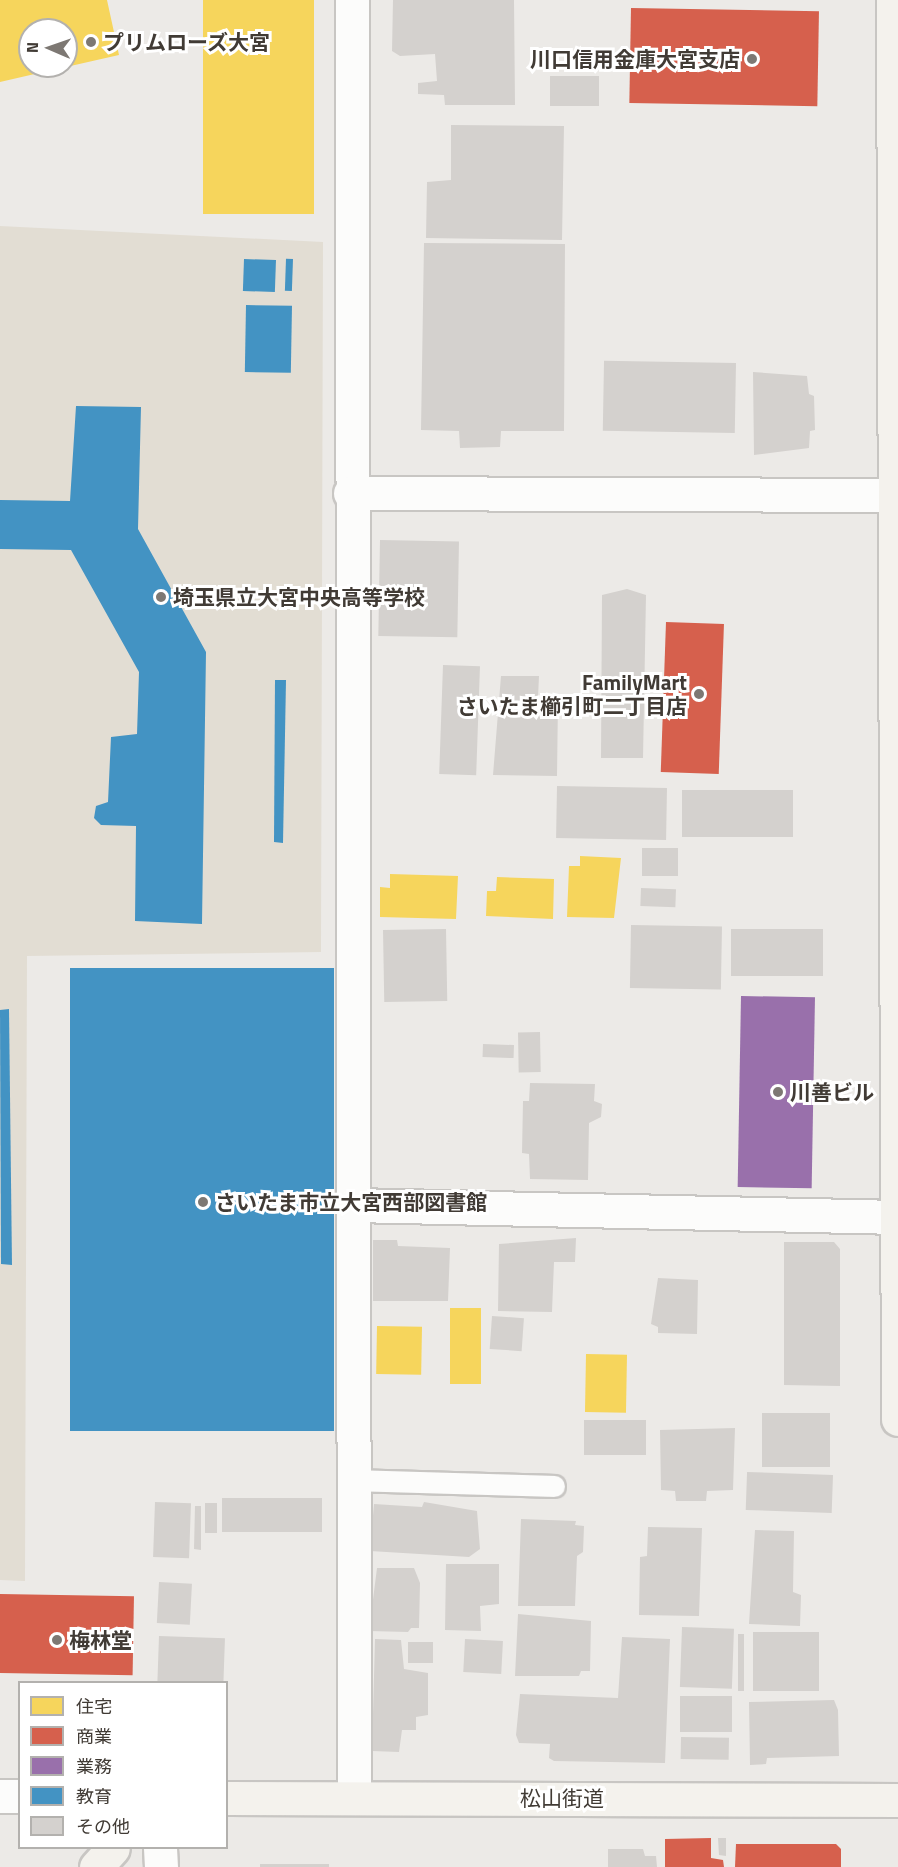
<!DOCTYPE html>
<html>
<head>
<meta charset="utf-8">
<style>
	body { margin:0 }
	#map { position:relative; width:898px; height:1867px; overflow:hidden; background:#eceae7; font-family:"Titillium Web","Noto Sans JP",sans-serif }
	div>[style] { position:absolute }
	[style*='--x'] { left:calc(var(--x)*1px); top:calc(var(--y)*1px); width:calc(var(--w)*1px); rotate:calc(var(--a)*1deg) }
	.education>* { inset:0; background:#e2ddd3 }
	.homes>* { inset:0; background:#f6d55c; transform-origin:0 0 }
	.shops>* { inset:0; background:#d6604d; transform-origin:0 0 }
	.offices>* { inset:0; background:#9970ab; transform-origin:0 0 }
	.schools>* { inset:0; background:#4393c3; transform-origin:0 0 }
	.building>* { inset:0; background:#d4d1ce; transform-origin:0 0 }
	.roads { filter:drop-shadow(2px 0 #c8c6c3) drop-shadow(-2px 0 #c8c6c3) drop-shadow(0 2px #c8c6c3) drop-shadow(0 -2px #c8c6c3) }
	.service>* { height:21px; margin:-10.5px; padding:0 10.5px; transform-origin:10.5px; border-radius:10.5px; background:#fcfcfb }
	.minor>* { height:33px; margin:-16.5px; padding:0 16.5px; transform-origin:16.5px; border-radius:16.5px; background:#fcfcfb }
	.tertiary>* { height:33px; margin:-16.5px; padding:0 16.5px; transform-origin:16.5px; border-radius:16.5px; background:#fcfcfb }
	.secondary>* { height:33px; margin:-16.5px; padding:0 16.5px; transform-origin:16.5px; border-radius:16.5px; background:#f4f2ed }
	.dots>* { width:16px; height:16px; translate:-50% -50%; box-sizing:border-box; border:3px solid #fff; border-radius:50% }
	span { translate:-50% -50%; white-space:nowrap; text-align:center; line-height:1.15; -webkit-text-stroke:6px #fff; paint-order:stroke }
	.poi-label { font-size:21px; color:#413b35; font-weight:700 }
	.left { translate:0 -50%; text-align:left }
	.right { translate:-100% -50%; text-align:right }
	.street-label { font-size:21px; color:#413b35 }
	.legend { position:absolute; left:18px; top:1681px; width:210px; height:168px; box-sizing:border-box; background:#fff; border:2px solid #b3b1ae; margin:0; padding:8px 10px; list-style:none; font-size:18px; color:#413b35 }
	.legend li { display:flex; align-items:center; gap:12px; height:30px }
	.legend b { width:30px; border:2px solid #b3b1ae }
	.north { position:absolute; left:18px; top:18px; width:60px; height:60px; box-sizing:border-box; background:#fff; border:2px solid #b3b1ae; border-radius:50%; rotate:272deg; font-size:16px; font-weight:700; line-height:24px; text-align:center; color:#413b35 }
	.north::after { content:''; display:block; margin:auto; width:21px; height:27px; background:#7d7873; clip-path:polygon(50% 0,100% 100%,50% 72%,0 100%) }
</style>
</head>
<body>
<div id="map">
	<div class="education">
		<i style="clip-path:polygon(0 226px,323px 242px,321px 952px,27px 956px,25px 1581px,0 1580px)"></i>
	</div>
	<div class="homes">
		<i style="clip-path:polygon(0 0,107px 0,119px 55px,66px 67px,66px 30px,30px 30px,30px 66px,65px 67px,0 82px)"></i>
		<i style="left:203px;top:0;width:111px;height:214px"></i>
		<i style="clip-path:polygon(580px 856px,621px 858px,614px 918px,567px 917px,569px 866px,580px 866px)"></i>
		<i style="clip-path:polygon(390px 874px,458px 876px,456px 919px,380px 917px,380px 887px,390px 888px)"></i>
		<i style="clip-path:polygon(497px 877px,554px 879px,553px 919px,486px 916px,487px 891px,496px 891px)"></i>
		<i style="left:450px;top:1308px;width:31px;height:76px"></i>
		<i style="left:377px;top:1326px;width:45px;height:48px;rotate:1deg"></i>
		<i style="left:586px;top:1354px;width:41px;height:58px;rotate:1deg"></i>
	</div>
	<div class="shops">
		<i style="left:631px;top:8px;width:188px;height:95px;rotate:1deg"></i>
		<i style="left:666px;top:622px;width:58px;height:150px;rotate:2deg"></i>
		<i style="left:0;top:1594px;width:134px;height:79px;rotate:1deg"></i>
		<i style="clip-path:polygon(711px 1838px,711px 1858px,723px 1860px,724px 1867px,665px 1867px,665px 1839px)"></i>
		<i style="clip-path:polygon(736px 1844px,836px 1844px,841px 1849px,841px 1867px,735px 1867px)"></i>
	</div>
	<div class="offices">
		<i style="left:741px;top:996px;width:74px;height:191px;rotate:1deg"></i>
	</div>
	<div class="schools">
		<i style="left:244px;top:259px;width:32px;height:32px;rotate:2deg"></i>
		<i style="left:293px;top:259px;width:32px;height:7px;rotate:92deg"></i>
		<i style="left:246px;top:305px;width:46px;height:67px;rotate:1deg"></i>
		<i style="clip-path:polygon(76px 406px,141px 407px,138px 529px,206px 652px,202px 924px,135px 921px,136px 826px,101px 825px,94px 818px,96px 806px,108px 802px,111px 737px,137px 734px,139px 672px,71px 550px,0 549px,0 500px,70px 501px)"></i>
		<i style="clip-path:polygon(275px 680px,286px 680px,283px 843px,274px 842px)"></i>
		<i style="left:334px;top:968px;width:463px;height:264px;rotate:90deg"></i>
		<i style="clip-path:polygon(9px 1009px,12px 1265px,1px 1264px,0 1010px)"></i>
	</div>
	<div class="building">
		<i style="clip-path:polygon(393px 0,514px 0,515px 105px,445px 105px,444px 95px,418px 94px,418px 83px,437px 81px,435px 54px,400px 56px,392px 51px)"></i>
		<i style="left:550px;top:76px;width:49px;height:30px"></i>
		<i style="clip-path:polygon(451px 125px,564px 126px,562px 240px,426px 238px,427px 182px,451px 180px)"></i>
		<i style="clip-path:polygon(424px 243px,565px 244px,564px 431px,501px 431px,500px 447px,460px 448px,459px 431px,421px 430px)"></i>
		<i style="left:736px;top:363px;width:70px;height:132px;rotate:91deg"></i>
		<i style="clip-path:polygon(753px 372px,807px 376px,809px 394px,814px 396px,815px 430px,810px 431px,809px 448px,754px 455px)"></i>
		<i style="left:380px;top:540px;width:79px;height:96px;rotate:1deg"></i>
		<i style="clip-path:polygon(627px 589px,646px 595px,643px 758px,601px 758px,602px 595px)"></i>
		<i style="left:443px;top:665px;width:37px;height:109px;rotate:2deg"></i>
		<i style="clip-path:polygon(501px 676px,539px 676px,538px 698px,558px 700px,557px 776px,493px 775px)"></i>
		<i style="left:557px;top:786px;width:110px;height:52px;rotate:1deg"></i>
		<i style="left:682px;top:790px;width:111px;height:47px"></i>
		<i style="left:642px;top:848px;width:36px;height:28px"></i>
		<i style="left:641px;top:888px;width:35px;height:18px;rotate:2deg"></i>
		<i style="left:631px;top:925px;width:91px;height:63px;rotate:1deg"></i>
		<i style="left:446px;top:929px;width:72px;height:63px;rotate:89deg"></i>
		<i style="left:731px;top:929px;width:92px;height:47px"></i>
		<i style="left:540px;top:1032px;width:40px;height:22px;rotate:89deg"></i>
		<i style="left:483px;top:1044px;width:31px;height:13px;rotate:2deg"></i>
		<i style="clip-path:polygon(530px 1083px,595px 1084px,594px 1101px,602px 1104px,601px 1117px,589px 1123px,588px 1180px,530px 1179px,529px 1154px,522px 1153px,523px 1101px,529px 1101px)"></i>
		<i style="clip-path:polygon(576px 1238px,575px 1262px,554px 1262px,552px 1312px,498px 1311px,499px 1244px)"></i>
		<i style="clip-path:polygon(373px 1240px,397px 1240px,398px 1246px,450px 1248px,448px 1301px,373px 1301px)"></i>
		<i style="clip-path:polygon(784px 1242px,834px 1242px,840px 1249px,840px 1386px,784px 1385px)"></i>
		<i style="clip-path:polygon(658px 1278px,698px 1280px,697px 1334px,658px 1333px,658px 1327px,651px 1324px)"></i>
		<i style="left:492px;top:1316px;width:32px;height:33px;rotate:4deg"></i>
		<i style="left:762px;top:1413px;width:68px;height:54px"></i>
		<i style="left:584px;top:1420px;width:62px;height:35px"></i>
		<i style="clip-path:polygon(735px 1428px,733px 1490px,707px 1491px,706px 1501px,676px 1501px,675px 1491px,661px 1490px,660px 1430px)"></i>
		<i style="left:833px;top:1475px;width:38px;height:86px;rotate:92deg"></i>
		<i style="left:322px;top:1498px;width:34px;height:100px;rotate:90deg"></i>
		<i style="left:155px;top:1502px;width:36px;height:55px;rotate:2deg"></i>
		<i style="clip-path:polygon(424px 1502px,477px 1511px,480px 1549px,469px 1557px,370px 1551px,374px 1504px,422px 1507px)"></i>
		<i style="left:205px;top:1503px;width:12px;height:30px"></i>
		<i style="clip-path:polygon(195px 1506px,201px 1506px,201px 1550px,194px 1549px)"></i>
		<i style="clip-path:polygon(521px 1519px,576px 1521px,575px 1525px,584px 1526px,583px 1552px,577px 1556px,575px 1606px,518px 1606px)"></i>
		<i style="clip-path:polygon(648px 1527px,702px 1528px,699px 1616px,639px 1615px,640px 1557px,647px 1556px)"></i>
		<i style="clip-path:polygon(755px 1530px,794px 1531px,793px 1592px,801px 1595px,800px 1626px,749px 1624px)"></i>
		<i style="clip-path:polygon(446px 1564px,499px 1564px,499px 1604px,480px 1606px,481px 1631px,445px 1630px)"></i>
		<i style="clip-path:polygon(377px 1568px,414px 1568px,420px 1583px,419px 1628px,411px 1628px,408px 1632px,369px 1631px)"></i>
		<i style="left:159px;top:1582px;width:33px;height:41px;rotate:3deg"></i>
		<i style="clip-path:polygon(518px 1614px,591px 1621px,590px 1671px,581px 1671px,579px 1676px,515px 1676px)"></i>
		<i style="left:682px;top:1627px;width:52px;height:60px;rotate:2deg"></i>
		<i style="left:753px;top:1632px;width:66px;height:59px"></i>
		<i style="left:738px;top:1634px;width:6px;height:57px"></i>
		<i style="left:159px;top:1636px;width:66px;height:46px;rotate:2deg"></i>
		<i style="clip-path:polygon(622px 1637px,670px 1639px,665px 1763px,554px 1761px,549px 1758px,550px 1744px,519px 1743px,516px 1735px,520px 1694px,618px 1698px)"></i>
		<i style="clip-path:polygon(375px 1639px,401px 1640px,404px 1669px,428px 1673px,428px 1715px,416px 1717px,416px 1730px,402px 1730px,399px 1752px,372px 1751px)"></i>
		<i style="left:465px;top:1639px;width:38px;height:33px;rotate:3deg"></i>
		<i style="left:408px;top:1642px;width:25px;height:21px"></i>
		<i style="left:680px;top:1696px;width:52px;height:36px"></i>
		<i style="clip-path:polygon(834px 1700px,838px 1710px,839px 1756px,767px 1758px,766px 1764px,750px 1765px,749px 1702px)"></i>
		<i style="left:681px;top:1737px;width:48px;height:22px;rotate:1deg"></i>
		<i style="clip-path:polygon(718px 1838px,726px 1838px,726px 1856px,719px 1855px)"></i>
		<i style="clip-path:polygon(608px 1849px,643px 1849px,645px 1856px,656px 1856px,657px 1867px,608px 1867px)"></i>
		<i style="left:260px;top:1864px;width:69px;height:3px"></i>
	</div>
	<div class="roads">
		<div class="service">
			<i style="--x:353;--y:1480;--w:201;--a:1.7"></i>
		</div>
		<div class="minor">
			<i style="--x:352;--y:0;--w:1798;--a:89.94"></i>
			<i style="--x:353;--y:1205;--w:545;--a:1.26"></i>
			<i style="--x:160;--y:1848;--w:19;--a:87"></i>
		</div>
		<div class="tertiary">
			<i style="--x:350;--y:493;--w:542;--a:0.21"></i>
			<i style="--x:0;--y:1796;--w:20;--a:0"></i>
		</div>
		<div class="secondary">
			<i style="--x:893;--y:0;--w:1419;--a:89.8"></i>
			<i style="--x:226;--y:1798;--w:672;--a:0.17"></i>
			<i style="--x:96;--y:1867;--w:25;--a:-48"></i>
		</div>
	</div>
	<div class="dots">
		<i style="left:91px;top:42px;background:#7d7873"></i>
		<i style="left:752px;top:59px;background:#7d7873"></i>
		<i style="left:161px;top:597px;background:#7d7873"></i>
		<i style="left:699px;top:694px;background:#7d7873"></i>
		<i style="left:778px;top:1092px;background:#7d7873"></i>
		<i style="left:203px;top:1202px;background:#7d7873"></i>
		<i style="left:57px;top:1640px;background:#7d7873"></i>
	</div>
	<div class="poi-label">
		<span class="left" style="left:103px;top:42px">プリムローズ大宮</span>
		<span class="right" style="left:740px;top:59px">川口信用金庫大宮支店</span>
		<span class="left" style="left:173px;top:597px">埼玉県立大宮中央高等学校</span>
		<span class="right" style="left:687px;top:694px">FamilyMart<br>さいたま櫛引町二丁目店</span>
		<span class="left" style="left:790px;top:1092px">川善ビル</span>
		<span class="left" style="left:215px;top:1202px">さいたま市立大宮西部図書館</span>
		<span class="left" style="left:69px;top:1640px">梅林堂</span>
	</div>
	<div class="street-label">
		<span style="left:562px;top:1798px">松山街道</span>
	</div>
	<ul class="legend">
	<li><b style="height:16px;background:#f6d55c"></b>住宅</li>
	<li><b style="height:16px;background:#d6604d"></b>商業</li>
	<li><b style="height:16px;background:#9970ab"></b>業務</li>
	<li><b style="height:16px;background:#4393c3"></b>教育</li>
	<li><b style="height:16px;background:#d4d1ce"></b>その他</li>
	</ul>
	<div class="north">N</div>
</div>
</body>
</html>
